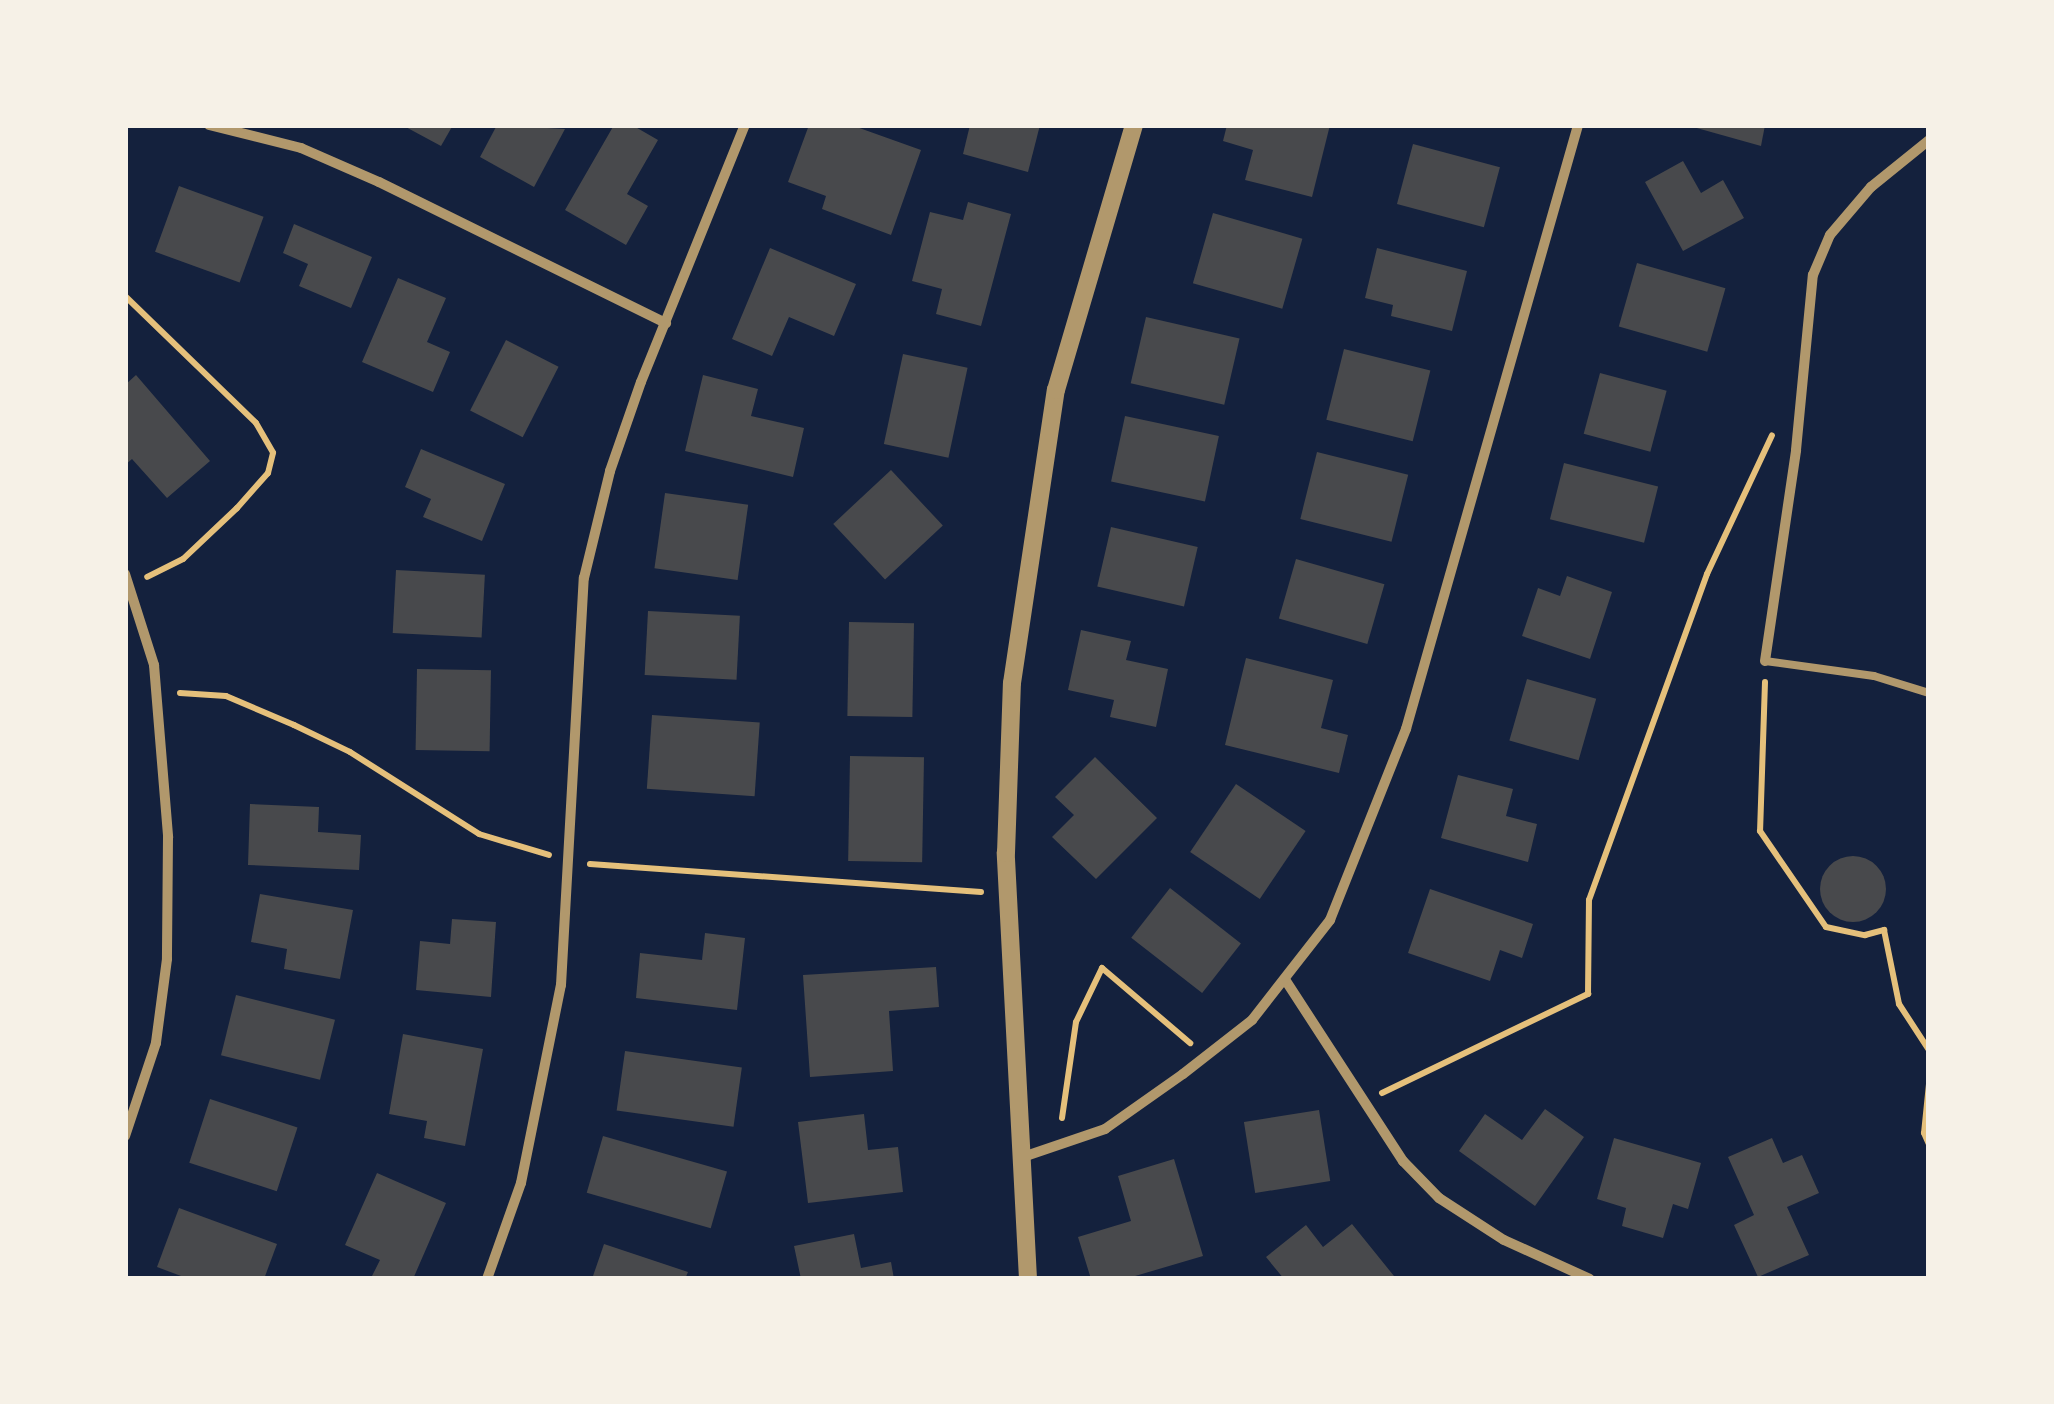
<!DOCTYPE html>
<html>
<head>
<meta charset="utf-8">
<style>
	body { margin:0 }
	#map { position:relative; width:2054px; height:1404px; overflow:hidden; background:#14213d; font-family:"Varela Round",sans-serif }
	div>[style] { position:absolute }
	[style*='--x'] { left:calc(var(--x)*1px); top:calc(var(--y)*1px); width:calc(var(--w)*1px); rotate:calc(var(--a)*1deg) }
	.building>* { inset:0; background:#48494c; transform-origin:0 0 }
	.round { border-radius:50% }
	.path>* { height:6px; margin:-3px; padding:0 3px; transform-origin:3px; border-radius:3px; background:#e5c07b }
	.service>* { height:8px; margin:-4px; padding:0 4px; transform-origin:4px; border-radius:4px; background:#b1986c }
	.minor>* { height:10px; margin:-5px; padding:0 5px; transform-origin:5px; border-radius:5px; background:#b1986c }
	.tertiary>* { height:18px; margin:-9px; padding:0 9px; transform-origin:9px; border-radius:9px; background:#b1986c }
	span { translate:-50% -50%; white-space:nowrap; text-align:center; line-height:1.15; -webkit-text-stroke:10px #f6f1e7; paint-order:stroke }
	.frame { position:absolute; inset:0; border:128px solid #f6f1e7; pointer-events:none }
</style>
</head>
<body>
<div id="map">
	<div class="building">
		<i style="clip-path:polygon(402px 125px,453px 125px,441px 146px)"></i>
		<i style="clip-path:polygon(497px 125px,565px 129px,534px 187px,480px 157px)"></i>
		<i style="clip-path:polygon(614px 125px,632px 125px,658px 140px,627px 194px,648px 206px,626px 245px,565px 210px)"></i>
		<i style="clip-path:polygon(809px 125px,851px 125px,921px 150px,891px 235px,822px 209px,826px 196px,788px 182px)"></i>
		<i style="clip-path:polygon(970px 125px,1040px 125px,1028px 172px,963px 154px)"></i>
		<i style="clip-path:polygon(1227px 125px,1330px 125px,1312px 197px,1245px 180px,1253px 150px,1223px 141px)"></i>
		<i style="clip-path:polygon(1686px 125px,1765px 125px,1761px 146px)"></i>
		<i style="left:1413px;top:144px;width:90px;height:62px;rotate:15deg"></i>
		<i style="clip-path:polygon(1683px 161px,1701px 193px,1723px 180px,1744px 218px,1683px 251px,1645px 182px)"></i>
		<i style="left:179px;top:186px;width:90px;height:70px;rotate:20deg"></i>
		<i style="clip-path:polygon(968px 202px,1011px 214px,981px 326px,936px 314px,942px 289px,912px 281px,930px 212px,963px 220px)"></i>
		<i style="left:1213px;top:213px;width:93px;height:73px;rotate:16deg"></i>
		<i style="clip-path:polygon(294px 224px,372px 257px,351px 308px,299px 286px,308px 264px,283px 253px)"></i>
		<i style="clip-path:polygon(770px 248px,856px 284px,834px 336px,789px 317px,772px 356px,732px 339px)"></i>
		<i style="clip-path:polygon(1377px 248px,1467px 271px,1452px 331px,1391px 316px,1393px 305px,1365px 298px)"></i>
		<i style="left:1637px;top:263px;width:92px;height:66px;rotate:16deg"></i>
		<i style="clip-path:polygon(398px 278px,446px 298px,427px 342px,450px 352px,433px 392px,362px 362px)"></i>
		<i style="left:1146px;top:317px;width:96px;height:68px;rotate:13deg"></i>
		<i style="left:506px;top:340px;width:59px;height:79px;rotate:27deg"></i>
		<i style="left:1344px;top:349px;width:89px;height:73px;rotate:14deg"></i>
		<i style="left:903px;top:354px;width:66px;height:92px;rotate:12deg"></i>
		<i style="left:1600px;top:373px;width:69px;height:63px;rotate:15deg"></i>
		<i style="clip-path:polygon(136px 375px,210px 461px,167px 498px,132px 459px,125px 465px,125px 385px)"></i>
		<i style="clip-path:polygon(703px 375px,758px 389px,751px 416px,804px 428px,793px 477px,685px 451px)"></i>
		<i style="left:1125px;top:416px;width:96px;height:67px;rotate:12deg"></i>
		<i style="clip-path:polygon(421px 449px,505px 484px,482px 541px,423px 517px,431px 499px,405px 487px)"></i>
		<i style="left:1317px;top:452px;width:94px;height:69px;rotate:14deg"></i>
		<i style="left:1564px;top:463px;width:97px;height:58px;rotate:14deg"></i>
		<i style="left:891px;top:470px;width:76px;height:79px;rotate:47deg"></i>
		<i style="left:665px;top:493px;width:84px;height:76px;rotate:8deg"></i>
		<i style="left:1111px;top:527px;width:89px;height:61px;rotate:13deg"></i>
		<i style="left:1296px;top:559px;width:92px;height:62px;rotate:16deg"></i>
		<i style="left:396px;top:570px;width:89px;height:63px;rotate:3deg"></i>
		<i style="clip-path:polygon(1567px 576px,1612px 592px,1590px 659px,1522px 636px,1538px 588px,1560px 596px)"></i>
		<i style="left:648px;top:611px;width:92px;height:64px;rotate:3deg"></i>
		<i style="left:849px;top:622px;width:65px;height:94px;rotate:1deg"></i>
		<i style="clip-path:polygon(1081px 630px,1131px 641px,1126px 660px,1168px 669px,1156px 727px,1110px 717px,1114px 700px,1068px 690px)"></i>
		<i style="clip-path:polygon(1246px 658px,1333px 680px,1321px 728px,1348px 735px,1339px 773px,1225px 745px)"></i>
		<i style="left:417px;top:669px;width:74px;height:81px;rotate:1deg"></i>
		<i style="left:1527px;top:679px;width:72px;height:64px;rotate:16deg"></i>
		<i style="left:652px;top:715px;width:108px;height:74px;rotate:4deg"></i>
		<i style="left:850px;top:756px;width:74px;height:105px;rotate:1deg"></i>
		<i style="clip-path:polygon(1095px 757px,1157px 818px,1096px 879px,1052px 837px,1074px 815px,1055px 797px)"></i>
		<i style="clip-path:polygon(1458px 775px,1513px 789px,1506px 816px,1537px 824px,1528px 862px,1441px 838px)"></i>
		<i style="left:1236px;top:784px;width:84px;height:82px;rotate:34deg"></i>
		<i style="clip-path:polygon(250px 804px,319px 807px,318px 832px,361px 835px,359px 870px,248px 865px)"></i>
		<i class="round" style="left:1820px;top:856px;width:66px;height:66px"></i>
		<i style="left:1170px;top:888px;width:90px;height:63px;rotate:38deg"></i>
		<i style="clip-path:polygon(1430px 889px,1533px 924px,1522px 958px,1500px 950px,1490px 981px,1408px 953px)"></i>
		<i style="clip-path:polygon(260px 894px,353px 910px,340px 979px,284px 969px,287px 949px,251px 942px)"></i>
		<i style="clip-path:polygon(452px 919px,496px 922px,491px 997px,416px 990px,420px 941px,450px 944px)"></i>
		<i style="clip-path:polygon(705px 933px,745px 938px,737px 1010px,636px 998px,640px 953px,702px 960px)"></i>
		<i style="clip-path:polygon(936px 967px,939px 1007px,889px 1011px,893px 1071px,810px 1077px,803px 975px)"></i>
		<i style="left:236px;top:995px;width:102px;height:62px;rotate:14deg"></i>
		<i style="clip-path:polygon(403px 1034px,483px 1049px,465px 1146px,424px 1138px,427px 1121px,389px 1114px)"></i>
		<i style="left:625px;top:1051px;width:118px;height:60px;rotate:8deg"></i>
		<i style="left:210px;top:1099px;width:92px;height:67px;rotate:18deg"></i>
		<i style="clip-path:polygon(1545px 1109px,1584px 1137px,1535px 1206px,1459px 1151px,1485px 1114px,1522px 1140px)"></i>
		<i style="left:1319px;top:1110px;width:72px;height:76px;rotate:81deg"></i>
		<i style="clip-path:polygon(864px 1114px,868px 1150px,898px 1147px,903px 1192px,808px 1203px,798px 1122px)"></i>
		<i style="left:603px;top:1136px;width:129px;height:59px;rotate:16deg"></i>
		<i style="clip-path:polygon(1614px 1138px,1701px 1163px,1688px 1209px,1673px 1204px,1663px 1238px,1622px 1226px,1626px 1208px,1597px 1199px)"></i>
		<i style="clip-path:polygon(1772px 1138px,1783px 1163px,1802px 1155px,1819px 1193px,1787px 1207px,1809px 1255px,1758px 1277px,1734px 1225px,1754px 1215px,1728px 1157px)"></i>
		<i style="clip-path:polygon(1174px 1159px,1203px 1256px,1125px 1279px,1091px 1279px,1078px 1237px,1131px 1221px,1118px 1176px)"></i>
		<i style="clip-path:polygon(377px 1173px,446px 1203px,413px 1279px,371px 1278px,380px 1260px,345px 1245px)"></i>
		<i style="clip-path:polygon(179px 1208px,277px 1244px,264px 1279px,189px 1279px,157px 1267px)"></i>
		<i style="clip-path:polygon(1352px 1224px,1394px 1276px,1389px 1279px,1284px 1279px,1266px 1257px,1306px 1225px,1323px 1247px)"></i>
		<i style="clip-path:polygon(854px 1234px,861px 1268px,891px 1262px,894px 1279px,801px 1279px,794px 1246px)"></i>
		<i style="clip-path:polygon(604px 1244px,688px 1272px,685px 1279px,592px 1279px)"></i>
	</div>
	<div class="path">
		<i style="--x:125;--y:296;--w:182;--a:44.1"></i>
		<i style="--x:256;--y:423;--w:34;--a:60"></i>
		<i style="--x:273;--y:453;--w:21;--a:104"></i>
		<i style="--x:268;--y:473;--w:47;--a:131.5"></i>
		<i style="--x:237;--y:508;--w:74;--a:136.6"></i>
		<i style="--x:183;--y:559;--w:40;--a:153.4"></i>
		<i style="--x:1765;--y:682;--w:149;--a:91.9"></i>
		<i style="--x:1760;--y:831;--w:116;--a:55.5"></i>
		<i style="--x:1826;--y:927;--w:40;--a:12"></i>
		<i style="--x:1865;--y:935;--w:20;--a:-15"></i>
		<i style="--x:1884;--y:930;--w:76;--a:78.5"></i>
		<i style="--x:1899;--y:1004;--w:55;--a:56.9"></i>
		<i style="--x:180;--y:693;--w:46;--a:3.7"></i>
		<i style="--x:226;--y:696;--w:74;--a:23.1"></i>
		<i style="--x:294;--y:725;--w:62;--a:25.7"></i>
		<i style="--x:350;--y:752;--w:153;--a:32.4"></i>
		<i style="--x:479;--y:834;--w:73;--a:16.7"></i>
		<i style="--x:590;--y:864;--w:392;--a:4.1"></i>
		<i style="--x:1929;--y:1084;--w:49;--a:95.8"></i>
		<i style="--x:1924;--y:1133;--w:12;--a:66"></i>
		<i style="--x:1382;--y:1093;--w:229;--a:-25.7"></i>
		<i style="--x:1588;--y:994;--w:94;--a:-89.4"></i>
		<i style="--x:1589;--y:900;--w:347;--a:-70.1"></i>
		<i style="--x:1707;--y:574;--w:153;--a:-64.9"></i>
		<i style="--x:1062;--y:1118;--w:97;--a:-81.7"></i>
		<i style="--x:1076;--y:1022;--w:60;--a:-64.3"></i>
		<i style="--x:1102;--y:968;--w:116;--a:40.4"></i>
	</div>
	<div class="service">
		<i style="--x:1765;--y:661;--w:110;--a:7.8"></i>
		<i style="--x:1874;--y:676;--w:58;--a:17.2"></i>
	</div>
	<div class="minor">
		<i style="--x:209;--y:125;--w:95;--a:14"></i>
		<i style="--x:301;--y:148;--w:85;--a:23.6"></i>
		<i style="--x:379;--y:182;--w:320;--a:26.2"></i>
		<i style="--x:125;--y:574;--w:96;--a:72.3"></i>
		<i style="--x:154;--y:665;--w:173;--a:85.3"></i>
		<i style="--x:168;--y:837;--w:122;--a:90.5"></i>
		<i style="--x:167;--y:959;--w:85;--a:97.5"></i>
		<i style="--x:156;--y:1043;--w:98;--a:108.4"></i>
		<i style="--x:1765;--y:661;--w:213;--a:-81.6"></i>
		<i style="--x:1796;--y:450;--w:176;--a:-84.5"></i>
		<i style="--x:1813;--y:275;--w:43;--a:-67"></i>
		<i style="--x:1830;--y:235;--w:63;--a:-49.5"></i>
		<i style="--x:1871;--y:187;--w:75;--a:-39"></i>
		<i style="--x:1286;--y:981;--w:215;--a:57"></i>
		<i style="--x:1403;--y:1161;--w:52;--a:45.8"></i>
		<i style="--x:1439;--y:1198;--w:77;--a:32.9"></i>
		<i style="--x:1504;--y:1240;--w:94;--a:24.4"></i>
		<i style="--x:1020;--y:1158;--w:90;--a:-18.8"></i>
		<i style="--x:1105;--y:1129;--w:95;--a:-35.2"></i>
		<i style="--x:1183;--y:1074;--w:88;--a:-38"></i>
		<i style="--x:1252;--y:1020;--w:127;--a:-52"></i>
		<i style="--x:1330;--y:920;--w:206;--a:-68.3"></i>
		<i style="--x:1406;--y:729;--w:628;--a:-74.1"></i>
		<i style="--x:487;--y:1279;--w:102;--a:-70.5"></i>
		<i style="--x:521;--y:1183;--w:202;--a:-78.6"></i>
		<i style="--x:561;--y:985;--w:408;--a:-86.8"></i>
		<i style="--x:584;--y:578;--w:110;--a:-76.3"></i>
		<i style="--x:610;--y:471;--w:94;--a:-70.8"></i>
		<i style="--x:641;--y:382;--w:277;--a:-68"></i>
	</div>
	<div class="tertiary">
		<i style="--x:1028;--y:1279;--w:427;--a:-93"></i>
		<i style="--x:1006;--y:853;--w:170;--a:-88"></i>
		<i style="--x:1012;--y:683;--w:296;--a:-81.5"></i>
		<i style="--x:1056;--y:390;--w:276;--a:-73.6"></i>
	</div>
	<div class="frame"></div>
</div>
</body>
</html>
